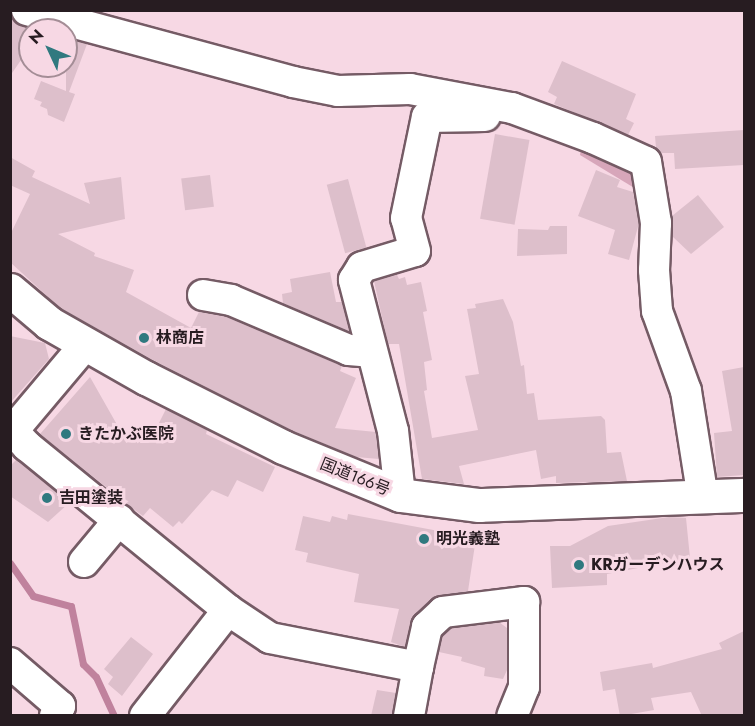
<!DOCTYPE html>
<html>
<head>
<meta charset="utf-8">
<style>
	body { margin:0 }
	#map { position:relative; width:755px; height:726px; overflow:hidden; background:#f7d8e4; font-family:Jost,"Noto Sans JP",sans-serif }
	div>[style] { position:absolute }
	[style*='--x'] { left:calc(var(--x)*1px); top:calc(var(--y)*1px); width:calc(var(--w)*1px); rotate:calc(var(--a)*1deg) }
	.green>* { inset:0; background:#d7a6ba }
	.stream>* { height:7px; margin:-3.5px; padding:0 3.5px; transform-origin:3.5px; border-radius:3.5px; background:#c0829d }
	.building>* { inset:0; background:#ddbfcb; transform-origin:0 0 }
	.roads { filter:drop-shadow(2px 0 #755b65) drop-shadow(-2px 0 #755b65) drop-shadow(0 2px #755b65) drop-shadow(0 -2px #755b65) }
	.minor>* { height:30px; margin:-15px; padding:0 15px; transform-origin:15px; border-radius:15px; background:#fff }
	.highway>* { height:33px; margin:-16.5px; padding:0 16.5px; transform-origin:16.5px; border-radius:16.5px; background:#fff }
	.dots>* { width:16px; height:16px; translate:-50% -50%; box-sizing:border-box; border:3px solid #f7d8e4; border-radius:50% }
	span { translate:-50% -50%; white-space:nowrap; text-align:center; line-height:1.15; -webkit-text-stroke:6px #f7d8e4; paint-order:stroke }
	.poi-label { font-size:16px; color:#271c21; font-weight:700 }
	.left { translate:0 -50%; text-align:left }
	.street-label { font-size:16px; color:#271c21 }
	.frame { position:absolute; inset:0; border:12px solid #271c21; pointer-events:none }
	.north { position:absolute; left:18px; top:18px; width:60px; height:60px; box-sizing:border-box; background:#f7d8e4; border:2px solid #a48d96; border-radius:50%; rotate:314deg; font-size:16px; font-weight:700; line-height:24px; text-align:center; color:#271c21 }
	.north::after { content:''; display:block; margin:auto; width:21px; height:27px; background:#30797f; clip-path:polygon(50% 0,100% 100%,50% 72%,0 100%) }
</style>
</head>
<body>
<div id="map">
	<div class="green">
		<i style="clip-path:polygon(582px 143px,638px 170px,641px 192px,580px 155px)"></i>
	</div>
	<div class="stream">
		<i style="--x:10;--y:563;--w:40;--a:55.1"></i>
		<i style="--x:33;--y:596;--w:39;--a:15"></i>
		<i style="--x:71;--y:606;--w:59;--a:78.3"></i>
		<i style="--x:83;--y:664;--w:18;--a:45"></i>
		<i style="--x:96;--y:677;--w:43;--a:65.2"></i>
	</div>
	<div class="building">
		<i style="clip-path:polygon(11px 15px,15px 23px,30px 29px,30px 47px,10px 76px)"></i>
		<i style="clip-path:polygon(66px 38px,87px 44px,69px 92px,75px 94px,64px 122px,48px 115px,47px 109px,40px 106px,42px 102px,34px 99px,41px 81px,66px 91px)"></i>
		<i style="clip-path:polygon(562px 61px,636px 94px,626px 119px,634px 123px,628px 135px,554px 104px,557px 97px,548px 92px)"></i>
		<i style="clip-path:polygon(744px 130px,744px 165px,675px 169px,674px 153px,660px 153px,656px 148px,655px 136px)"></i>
		<i style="left:495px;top:134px;width:35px;height:86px;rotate:10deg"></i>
		<i style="clip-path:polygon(10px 157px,35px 171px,32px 177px,90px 204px,84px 183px,121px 177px,125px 219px,58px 234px,95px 253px,94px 256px,134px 270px,126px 292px,191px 328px,199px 312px,226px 317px,342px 366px,340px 371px,356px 378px,335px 428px,376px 432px,379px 459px,356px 457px,291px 430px,155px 361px,60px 308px,10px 262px,10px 235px,30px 194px,10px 185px)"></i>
		<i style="clip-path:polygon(596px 170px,620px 180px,617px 187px,633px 192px,639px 223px,629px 260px,608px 254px,615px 230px,578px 216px)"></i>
		<i style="left:210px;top:175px;width:32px;height:29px;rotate:83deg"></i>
		<i style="left:348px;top:179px;width:71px;height:22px;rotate:75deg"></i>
		<i style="clip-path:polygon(698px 195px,724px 227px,691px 254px,673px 237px,672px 216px)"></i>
		<i style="clip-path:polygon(550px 226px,567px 226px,567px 254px,517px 256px,518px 229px,548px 230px)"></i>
		<i style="clip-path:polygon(330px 272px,336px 302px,342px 302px,349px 331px,283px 303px,282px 294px,292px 292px,290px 279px)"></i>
		<i style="clip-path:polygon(397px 275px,399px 279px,405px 277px,407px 285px,421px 282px,427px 311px,423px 312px,432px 360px,424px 362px,427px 390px,424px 391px,432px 438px,478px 430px,465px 376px,479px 374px,467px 309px,476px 308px,475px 304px,503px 299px,513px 322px,521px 366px,524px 365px,527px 394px,534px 393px,538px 420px,601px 416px,605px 420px,607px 453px,621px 452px,627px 481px,556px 483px,556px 476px,541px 479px,536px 450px,459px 466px,464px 484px,422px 479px,399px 344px,388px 344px,374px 281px)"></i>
		<i style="clip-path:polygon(10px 336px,45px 343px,49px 359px,10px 403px)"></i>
		<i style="clip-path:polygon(744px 367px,744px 475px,717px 477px,714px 433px,732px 431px,722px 371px)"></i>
		<i style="clip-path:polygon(90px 377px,124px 437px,149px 443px,166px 409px,207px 430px,206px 434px,275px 467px,263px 492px,237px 480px,228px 497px,212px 490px,182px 524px,179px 521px,173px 527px,150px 508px,143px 516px,136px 511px,40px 434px)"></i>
		<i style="clip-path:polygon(16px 460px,69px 503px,48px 522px,10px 496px,10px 466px)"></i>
		<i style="clip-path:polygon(348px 514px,476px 538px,468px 591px,431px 599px,410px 623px,405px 647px,391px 642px,399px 609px,354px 602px,359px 574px,306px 562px,308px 553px,295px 550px,303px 516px,330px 522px,332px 516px,347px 520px)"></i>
		<i style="clip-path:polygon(669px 517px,686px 518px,690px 558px,607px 574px,607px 585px,552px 588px,550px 546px,570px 546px,608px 526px)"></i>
		<i style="clip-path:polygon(499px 622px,507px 628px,507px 670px,503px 679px,484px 676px,485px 668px,461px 661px,462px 657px,439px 652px,443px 636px,451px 628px)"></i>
		<i style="clip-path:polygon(744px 631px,744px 716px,702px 716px,691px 692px,651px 698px,654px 710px,620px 716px,615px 689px,603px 691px,600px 672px,652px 663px,653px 668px,722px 649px,719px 643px)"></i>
		<i style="clip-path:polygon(131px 637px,153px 654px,122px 696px,108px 684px,113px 677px,104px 669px)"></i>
		<i style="clip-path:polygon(377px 690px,396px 693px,392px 716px,371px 716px)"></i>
	</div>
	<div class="roads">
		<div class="minor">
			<i style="--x:27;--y:10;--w:276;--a:15.1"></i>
			<i style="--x:293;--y:82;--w:46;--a:11.3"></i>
			<i style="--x:338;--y:91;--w:72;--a:-1.6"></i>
			<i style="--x:410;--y:89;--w:104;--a:10.6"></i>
			<i style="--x:512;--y:108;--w:86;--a:20.3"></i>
			<i style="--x:593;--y:138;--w:58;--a:24.4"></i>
			<i style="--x:646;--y:162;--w:62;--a:80.7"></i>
			<i style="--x:656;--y:223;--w:47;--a:92.4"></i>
			<i style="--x:654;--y:270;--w:41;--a:85.8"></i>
			<i style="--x:657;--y:311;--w:85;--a:70.1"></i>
			<i style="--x:686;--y:391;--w:108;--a:81"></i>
			<i style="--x:203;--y:295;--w:28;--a:10"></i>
			<i style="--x:231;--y:300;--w:128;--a:23"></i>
			<i style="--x:349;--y:350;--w:21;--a:5"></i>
			<i style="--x:13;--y:431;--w:21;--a:47"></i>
			<i style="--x:27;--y:446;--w:259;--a:39.2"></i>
			<i style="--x:228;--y:610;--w:50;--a:33.7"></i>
			<i style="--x:270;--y:638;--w:151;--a:11.1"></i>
			<i style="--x:418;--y:667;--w:50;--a:100.4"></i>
			<i style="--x:10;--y:434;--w:116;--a:-49.9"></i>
			<i style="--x:400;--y:495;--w:64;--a:-96.2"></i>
			<i style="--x:393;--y:431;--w:156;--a:-104.5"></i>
			<i style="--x:354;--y:280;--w:15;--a:-58"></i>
			<i style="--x:362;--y:267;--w:55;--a:-16.8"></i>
			<i style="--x:415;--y:251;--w:34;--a:-105"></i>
			<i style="--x:406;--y:218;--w:103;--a:-78.3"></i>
			<i style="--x:427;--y:117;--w:58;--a:-1"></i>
			<i style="--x:84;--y:562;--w:55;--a:-50.2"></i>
			<i style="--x:10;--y:663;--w:66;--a:40.7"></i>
			<i style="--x:60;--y:706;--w:11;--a:117"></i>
			<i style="--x:418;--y:667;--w:41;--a:-77.3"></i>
			<i style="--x:427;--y:627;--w:22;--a:-43"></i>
			<i style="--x:443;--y:612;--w:82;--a:-7"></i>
			<i style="--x:524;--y:602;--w:85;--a:90"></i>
			<i style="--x:524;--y:687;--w:31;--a:112"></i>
			<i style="--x:145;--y:716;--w:135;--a:-51.9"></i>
		</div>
		<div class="highway">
			<i style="--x:10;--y:290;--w:51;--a:40.2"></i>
			<i style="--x:49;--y:323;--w:112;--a:29.6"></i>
			<i style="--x:146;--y:378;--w:153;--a:26.7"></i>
			<i style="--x:283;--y:447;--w:126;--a:22.3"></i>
			<i style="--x:400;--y:495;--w:80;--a:7.2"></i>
			<i style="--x:479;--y:505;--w:265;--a:-2.2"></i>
		</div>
	</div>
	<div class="dots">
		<i style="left:144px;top:338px;background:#30797f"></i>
		<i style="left:66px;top:434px;background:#30797f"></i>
		<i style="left:47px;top:498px;background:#30797f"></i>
		<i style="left:424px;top:539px;background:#30797f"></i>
		<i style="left:579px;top:565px;background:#30797f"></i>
	</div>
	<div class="poi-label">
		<span class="left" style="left:156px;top:338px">林商店</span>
		<span class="left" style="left:78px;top:434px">きたかぶ医院</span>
		<span class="left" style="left:59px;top:498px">吉田塗装</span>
		<span class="left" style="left:436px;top:539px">明光義塾</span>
		<span class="left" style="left:591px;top:565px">KRガーデンハウス</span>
	</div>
	<div class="street-label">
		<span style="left:355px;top:477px;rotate:22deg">国道166号</span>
	</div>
	<div class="frame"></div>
	<div class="north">N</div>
</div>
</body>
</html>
